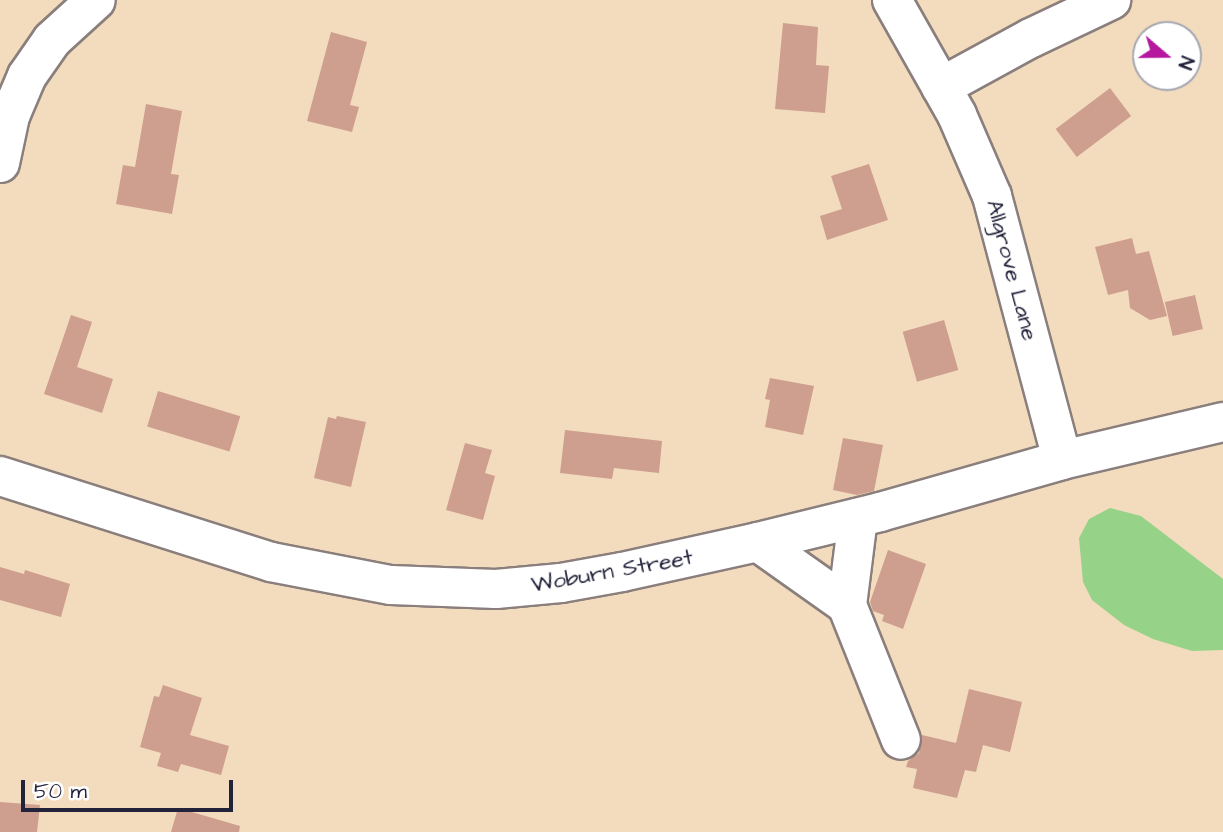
<!DOCTYPE html>
<html>
<head>
<meta charset="utf-8">
<style>
	body { margin:0 }
	#map { position:relative; width:1223px; height:832px; overflow:hidden; background:#f3dcbe; font-family:"Architects Daughter",sans-serif }
	div>[style] { position:absolute }
	[style*='--x'] { left:calc(var(--x)*1px); top:calc(var(--y)*1px); width:calc(var(--w)*1px); rotate:calc(var(--a)*1deg) }
	.green>* { inset:0; background:#96d287 }
	.building>* { inset:0; background:#ce9e8e; transform-origin:0 0 }
	.roads { filter:drop-shadow(2px 0 #8a7f7c) drop-shadow(-2px 0 #8a7f7c) drop-shadow(0 2px #8a7f7c) drop-shadow(0 -2px #8a7f7c) }
	.minor>* { height:38px; margin:-19px; padding:0 19px; transform-origin:19px; border-radius:19px; background:#fff }
	span { translate:-50% -50%; white-space:nowrap; text-align:center; line-height:1.15; -webkit-text-stroke:6px #fff; paint-order:stroke }
	.street-label { font-size:23px; color:#22223b }
	.north { position:absolute; left:1132px; top:21px; width:70px; height:70px; box-sizing:border-box; background:#fff; border:2px solid #a7a7b1; border-radius:50%; rotate:110deg; font-size:19px; font-weight:700; line-height:28px; text-align:center; color:#22223b }
	.north::after { content:''; display:block; margin:auto; width:24px; height:32px; background:#b5179e; clip-path:polygon(50% 0,100% 100%,50% 72%,0 100%) }
	.scale { position:absolute; left:21px; top:780px; width:212px; height:32px; box-sizing:border-box; border:4px solid #22223b; border-top:0; padding-left:9px; font-size:21px; line-height:24px; white-space:nowrap; color:#22223b; -webkit-text-stroke:5px #fff; paint-order:stroke }
</style>
</head>
<body>
<div id="map">
	<div class="green">
		<i style="clip-path:polygon(1110px 508px,1141px 516px,1223px 579px,1223px 650px,1192px 651px,1153px 639px,1124px 625px,1092px 600px,1083px 582px,1079px 538px,1089px 519px)"></i>
	</div>
	<div class="building">
		<i style="clip-path:polygon(783px 23px,818px 27px,816px 65px,829px 66px,825px 113px,775px 109px)"></i>
		<i style="clip-path:polygon(331px 32px,367px 42px,350px 105px,359px 107px,352px 132px,307px 121px)"></i>
		<i style="left:1110px;top:88px;width:35px;height:68px;rotate:53deg"></i>
		<i style="clip-path:polygon(146px 104px,182px 111px,171px 174px,179px 175px,172px 214px,116px 204px,123px 165px,135px 167px)"></i>
		<i style="clip-path:polygon(869px 164px,888px 220px,827px 240px,820px 216px,842px 209px,831px 176px)"></i>
		<i style="clip-path:polygon(1132px 238px,1136px 254px,1149px 251px,1167px 316px,1150px 320px,1130px 308px,1128px 290px,1108px 295px,1095px 247px)"></i>
		<i style="left:1195px;top:295px;width:35px;height:31px;rotate:77deg"></i>
		<i style="clip-path:polygon(71px 315px,92px 322px,77px 367px,113px 379px,102px 413px,44px 394px)"></i>
		<i style="left:944px;top:320px;width:52px;height:43px;rotate:74deg"></i>
		<i style="clip-path:polygon(770px 378px,814px 386px,803px 435px,765px 427px,770px 400px,765px 399px)"></i>
		<i style="left:158px;top:391px;width:86px;height:37px;rotate:17deg"></i>
		<i style="clip-path:polygon(337px 416px,366px 422px,351px 487px,314px 478px,328px 417px,336px 419px)"></i>
		<i style="clip-path:polygon(565px 430px,662px 441px,659px 473px,614px 468px,612px 479px,560px 473px)"></i>
		<i style="clip-path:polygon(843px 438px,883px 445px,874px 491px,857px 495px,833px 490px)"></i>
		<i style="clip-path:polygon(465px 443px,492px 450px,485px 473px,495px 476px,483px 520px,446px 510px)"></i>
		<i style="clip-path:polygon(888px 550px,926px 564px,903px 629px,882px 621px,884px 615px,873px 611px,870px 602px)"></i>
		<i style="clip-path:polygon(0 567px,24px 574px,25px 570px,70px 584px,61px 617px,0 600px)"></i>
		<i style="clip-path:polygon(163px 685px,202px 698px,190px 735px,229px 746px,221px 775px,181px 764px,178px 772px,157px 766px,161px 753px,140px 747px,154px 696px,159px 697px)"></i>
		<i style="clip-path:polygon(969px 689px,1022px 702px,1010px 752px,983px 745px,976px 772px,965px 770px,957px 798px,913px 788px,917px 769px,906px 767px,908px 761px,919px 753px,922px 735px,956px 743px)"></i>
		<i style="clip-path:polygon(0 802px,40px 805px,37px 832px,0 832px)"></i>
		<i style="clip-path:polygon(178px 808px,240px 826px,239px 832px,171px 832px)"></i>
	</div>
	<div class="roads">
		<div class="minor">
			<i style="--x:892;--y:0;--w:132;--a:60.5"></i>
			<i style="--x:957;--y:115;--w:88;--a:66.6"></i>
			<i style="--x:992;--y:196;--w:273;--a:75.1"></i>
			<i style="--x:941;--y:87;--w:102;--a:-28.6"></i>
			<i style="--x:1031;--y:38;--w:89;--a:-25.4"></i>
			<i style="--x:0;--y:163;--w:48;--a:-78"></i>
			<i style="--x:10;--y:116;--w:43;--a:-67"></i>
			<i style="--x:27;--y:76;--w:44;--a:-55.2"></i>
			<i style="--x:52;--y:40;--w:59;--a:-42.3"></i>
			<i style="--x:0;--y:476;--w:284;--a:17.6"></i>
			<i style="--x:271;--y:562;--w:122;--a:10.9"></i>
			<i style="--x:391;--y:585;--w:105;--a:2.2"></i>
			<i style="--x:496;--y:589;--w:65;--a:-5.3"></i>
			<i style="--x:561;--y:583;--w:62;--a:-10.2"></i>
			<i style="--x:622;--y:572;--w:139;--a:-12.4"></i>
			<i style="--x:758;--y:542;--w:126;--a:-13.8"></i>
			<i style="--x:880;--y:512;--w:189;--a:-15.9"></i>
			<i style="--x:1062;--y:460;--w:165;--a:-13.3"></i>
			<i style="--x:758;--y:542;--w:109;--a:35.3"></i>
			<i style="--x:847;--y:605;--w:145;--a:68.2"></i>
			<i style="--x:847;--y:605;--w:88;--a:-82.8"></i>
		</div>
	</div>
	<div class="street-label">
		<span style="left:1012px;top:270px;rotate:75deg">Allgrove Lane</span>
		<span style="left:612px;top:571px;rotate:-10deg">Woburn Street</span>
	</div>
	<div class="north">N</div>
	<div class="scale">50 m</div>
</div>
</body>
</html>
